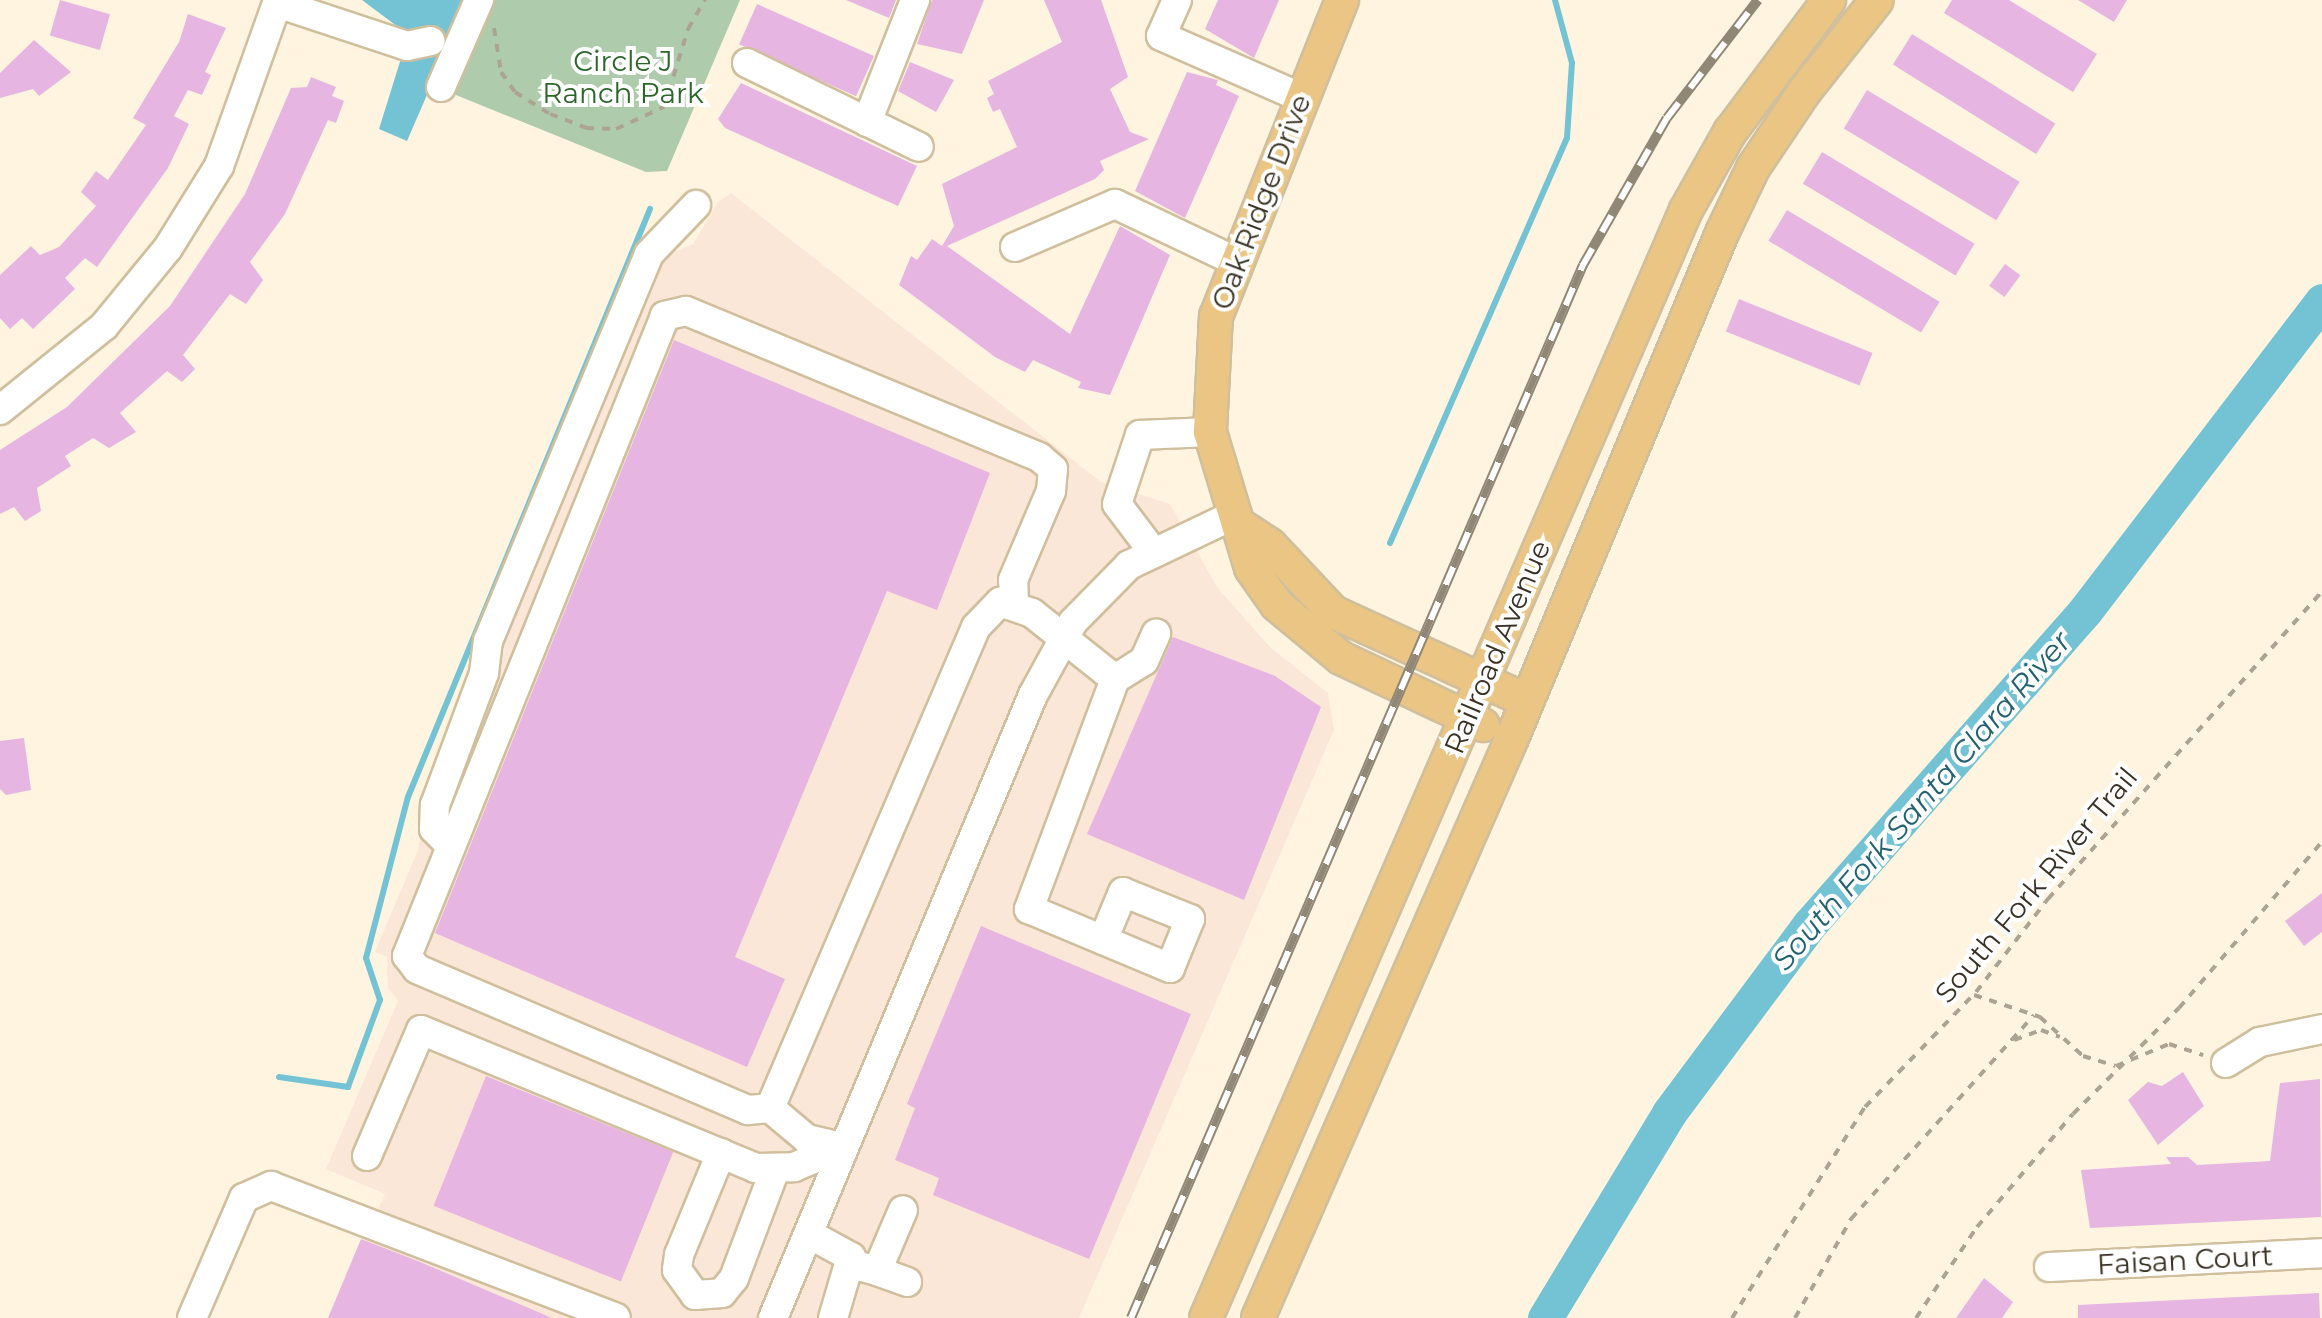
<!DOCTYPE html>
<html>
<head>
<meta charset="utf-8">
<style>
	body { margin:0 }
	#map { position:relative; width:2322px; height:1318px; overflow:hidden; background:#fff4e0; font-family:Montserrat,sans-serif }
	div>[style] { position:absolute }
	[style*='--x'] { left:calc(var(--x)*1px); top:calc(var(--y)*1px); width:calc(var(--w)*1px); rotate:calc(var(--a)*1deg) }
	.commercial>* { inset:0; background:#fbe7d8 }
	.green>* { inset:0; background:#aeccac }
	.water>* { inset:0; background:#74c3d4 }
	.stream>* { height:6px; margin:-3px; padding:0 3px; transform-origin:3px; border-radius:3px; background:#74c3d4 }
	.river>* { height:35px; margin:-17.5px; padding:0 17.5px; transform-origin:17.5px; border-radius:17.5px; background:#74c3d4 }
	.building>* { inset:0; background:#e7b5e1; transform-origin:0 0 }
	.path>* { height:4px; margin-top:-2px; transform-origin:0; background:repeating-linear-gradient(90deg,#ada392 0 8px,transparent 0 16px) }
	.roads { filter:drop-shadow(2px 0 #d0bf9d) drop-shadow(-2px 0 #d0bf9d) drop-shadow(0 2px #d0bf9d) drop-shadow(0 -2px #d0bf9d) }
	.minor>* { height:28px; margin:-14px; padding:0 14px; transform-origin:14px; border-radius:14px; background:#fff }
	.major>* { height:32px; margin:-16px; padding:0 16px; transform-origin:16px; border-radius:16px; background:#ebc583 }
	.rail>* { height:10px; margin-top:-5px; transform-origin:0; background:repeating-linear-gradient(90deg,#fff 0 19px,#908777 0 38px); box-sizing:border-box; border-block:2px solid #908777 }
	span { translate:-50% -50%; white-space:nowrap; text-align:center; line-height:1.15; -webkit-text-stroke:8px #fff; paint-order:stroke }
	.park-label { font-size:28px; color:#2b6629 }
	.street-label { font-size:28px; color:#373023 }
	.water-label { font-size:30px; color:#22616e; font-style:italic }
</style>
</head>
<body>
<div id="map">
	<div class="commercial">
		<i style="clip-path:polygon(731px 193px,1101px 482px,1170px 504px,1217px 587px,1270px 647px,1328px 693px,1334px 730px,1079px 1318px,328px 1318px,385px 1194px,326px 1169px,398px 1001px,388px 988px,387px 957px,375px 952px,418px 850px,427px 804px,661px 258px,693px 244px,718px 202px)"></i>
	</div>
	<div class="green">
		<i style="clip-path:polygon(492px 0,740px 0,667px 171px,646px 172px,451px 93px)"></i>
	</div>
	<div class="water">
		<i style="clip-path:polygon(362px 0,468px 0,407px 141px,379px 129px,403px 52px,402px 30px)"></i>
	</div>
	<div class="stream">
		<i style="--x:1390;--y:543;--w:442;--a:-66.4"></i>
		<i style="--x:1567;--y:138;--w:75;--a:-86.2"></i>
		<i style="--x:1572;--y:63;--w:65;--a:-105.1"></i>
		<i style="--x:279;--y:1077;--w:70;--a:8.2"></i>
		<i style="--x:348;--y:1087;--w:93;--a:-69.8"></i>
		<i style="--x:380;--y:1000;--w:44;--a:-108.4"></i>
		<i style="--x:366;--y:958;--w:166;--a:-75.4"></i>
		<i style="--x:408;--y:797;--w:636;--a:-67.63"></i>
	</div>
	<div class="river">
		<i style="--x:1545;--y:1318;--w:240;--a:-58.8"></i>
		<i style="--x:1669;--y:1113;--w:236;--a:-53.3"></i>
		<i style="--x:1810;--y:924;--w:417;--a:-48.7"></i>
		<i style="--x:2085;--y:611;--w:390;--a:-52.6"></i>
	</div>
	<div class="building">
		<i style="left:60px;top:0;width:52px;height:37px;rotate:16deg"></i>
		<i style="clip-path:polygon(846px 0,896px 0,889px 18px)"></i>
		<i style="clip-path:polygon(932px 0,984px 0,962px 54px,917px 44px)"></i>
		<i style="clip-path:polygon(1044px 0,1101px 0,1128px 77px,1110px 89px,1130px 132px,1149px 139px,1100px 161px,1104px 170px,1095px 179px,947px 246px,1070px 334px,1120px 226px,1170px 255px,1110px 395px,1078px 388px,1081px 382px,1033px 360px,1025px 372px,995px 357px,899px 285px,911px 256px,917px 260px,932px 239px,942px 246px,954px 226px,942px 184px,1017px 147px,1000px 109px,993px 112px,987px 98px,994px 94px,988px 81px,1062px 42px)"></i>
		<i style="clip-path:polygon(1218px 0,1279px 0,1254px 58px,1205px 29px)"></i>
		<i style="clip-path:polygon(1952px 0,2009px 0,2097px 54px,2073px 92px,1944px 13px)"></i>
		<i style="clip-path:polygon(2078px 0,2127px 0,2114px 22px)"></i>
		<i style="left:757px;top:4px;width:128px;height:44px;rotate:24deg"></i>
		<i style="clip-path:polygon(188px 14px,226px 28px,205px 72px,211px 75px,202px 95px,188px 90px,174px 116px,189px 124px,168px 168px,97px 267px,85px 258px,65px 278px,75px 289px,33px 329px,22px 318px,10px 329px,0 318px,0 275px,31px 246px,40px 255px,59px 247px,96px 206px,81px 192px,96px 171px,108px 180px,146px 125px,133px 118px,179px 42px)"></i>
		<i style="left:1912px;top:34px;width:169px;height:36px;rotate:32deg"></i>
		<i style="clip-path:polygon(34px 40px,71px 72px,39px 96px,33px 89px,0 98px,0 73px)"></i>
		<i style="clip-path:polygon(910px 62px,954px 80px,936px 112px,898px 91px)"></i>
		<i style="clip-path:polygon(1187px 72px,1218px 80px,1216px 85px,1239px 96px,1185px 218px,1135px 191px)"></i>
		<i style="clip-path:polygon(311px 77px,336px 87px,332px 96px,344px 101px,336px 123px,328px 120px,285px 214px,250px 262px,263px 280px,246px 304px,230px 294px,183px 355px,195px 369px,182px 382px,167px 371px,120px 413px,136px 432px,109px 448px,93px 438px,65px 456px,71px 466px,37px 488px,41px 511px,25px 521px,14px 507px,0 514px,0 450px,67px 407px,170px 306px,245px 194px,291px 88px,307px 87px)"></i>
		<i style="clip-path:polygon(741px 83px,917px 166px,898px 206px,725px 128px,718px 119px)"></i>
		<i style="left:1867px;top:90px;width:178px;height:45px;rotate:31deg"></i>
		<i style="left:1822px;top:152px;width:178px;height:37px;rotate:31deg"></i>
		<i style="left:1787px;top:210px;width:178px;height:36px;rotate:31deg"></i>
		<i style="left:2005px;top:264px;width:19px;height:27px;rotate:36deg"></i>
		<i style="left:1739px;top:299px;width:144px;height:35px;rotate:22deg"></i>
		<i style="clip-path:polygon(674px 340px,990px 473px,937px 610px,887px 591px,735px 957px,785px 979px,747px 1067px,435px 933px)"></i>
		<i style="clip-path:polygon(1173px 637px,1275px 676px,1321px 707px,1244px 900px,1087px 834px)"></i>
		<i style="clip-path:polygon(24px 738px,31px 790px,6px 795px,0 789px,0 741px)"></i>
		<i style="clip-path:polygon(2322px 893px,2322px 932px,2304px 946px,2285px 921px)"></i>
		<i style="clip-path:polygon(981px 926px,1191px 1014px,1089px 1259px,933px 1195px,939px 1178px,895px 1160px,915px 1108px,907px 1104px)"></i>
		<i style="clip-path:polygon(2183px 1072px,2204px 1106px,2158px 1145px,2128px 1100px,2148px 1082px,2162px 1086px)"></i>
		<i style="left:486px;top:1076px;width:202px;height:140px;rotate:22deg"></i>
		<i style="clip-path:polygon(2320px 1079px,2321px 1217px,2090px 1228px,2081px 1170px,2171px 1164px,2166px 1157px,2188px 1157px,2197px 1165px,2270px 1161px,2280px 1083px)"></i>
		<i style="clip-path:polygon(361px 1239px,420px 1262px,552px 1318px,328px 1318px)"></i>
		<i style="clip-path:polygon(1984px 1278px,2013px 1302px,2002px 1318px,1956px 1318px)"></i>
		<i style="clip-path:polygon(2319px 1293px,2320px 1318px,2078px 1318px,2078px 1305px)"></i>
	</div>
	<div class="path">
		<i style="--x:494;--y:28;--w:45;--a:81"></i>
		<i style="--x:501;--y:72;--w:24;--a:55"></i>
		<i style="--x:515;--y:92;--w:41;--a:32.2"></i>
		<i style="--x:550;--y:114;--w:39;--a:21"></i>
		<i style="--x:586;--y:128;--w:30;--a:2"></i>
		<i style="--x:616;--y:129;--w:53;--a:-24.6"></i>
		<i style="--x:664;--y:107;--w:82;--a:-72.9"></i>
		<i style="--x:688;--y:29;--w:34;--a:-60"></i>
		<i style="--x:1974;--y:995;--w:70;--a:18.4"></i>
		<i style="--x:2040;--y:1017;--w:58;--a:42.2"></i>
		<i style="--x:2083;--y:1056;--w:34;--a:17"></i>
		<i style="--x:2116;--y:1066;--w:57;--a:-22.5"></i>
		<i style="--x:2169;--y:1044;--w:36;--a:18"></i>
		<i style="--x:2014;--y:1040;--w:29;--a:-20"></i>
		<i style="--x:2041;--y:1030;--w:20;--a:20"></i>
		<i style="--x:1732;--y:1318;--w:249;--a:-57.8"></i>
		<i style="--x:1865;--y:1107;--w:160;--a:-46"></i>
		<i style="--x:1976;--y:992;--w:118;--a:-52.3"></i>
		<i style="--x:2048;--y:899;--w:412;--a:-48.3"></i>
		<i style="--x:1795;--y:1318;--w:114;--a:-60.5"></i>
		<i style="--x:1851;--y:1219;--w:274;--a:-48.1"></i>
		<i style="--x:1916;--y:1318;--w:110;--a:-56.2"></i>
		<i style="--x:1977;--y:1227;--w:148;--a:-49.7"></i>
		<i style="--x:2073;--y:1114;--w:150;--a:-45"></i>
		<i style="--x:2179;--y:1008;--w:219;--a:-49.3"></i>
	</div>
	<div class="roads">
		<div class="minor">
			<i style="--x:1177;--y:0;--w:39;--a:114"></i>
			<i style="--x:1161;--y:36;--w:154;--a:23.7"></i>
			<i style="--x:277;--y:3;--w:137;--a:18.3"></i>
			<i style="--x:407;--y:46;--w:24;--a:-12"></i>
			<i style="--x:747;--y:63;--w:191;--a:26"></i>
			<i style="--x:441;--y:87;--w:95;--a:-66.4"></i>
			<i style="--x:867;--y:122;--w:131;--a:-68.5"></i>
			<i style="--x:1015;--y:247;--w:109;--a:-23.3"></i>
			<i style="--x:1115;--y:204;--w:131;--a:25.4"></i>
			<i style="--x:0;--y:410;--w:134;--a:-38.9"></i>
			<i style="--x:104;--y:326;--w:101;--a:-50.6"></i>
			<i style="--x:168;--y:248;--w:97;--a:-58.1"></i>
			<i style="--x:219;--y:166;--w:176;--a:-70.4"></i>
			<i style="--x:1154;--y:553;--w:61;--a:-127.1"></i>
			<i style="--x:1117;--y:504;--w:73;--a:-71.6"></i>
			<i style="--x:1140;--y:435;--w:70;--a:-2.5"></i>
			<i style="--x:1014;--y:603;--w:23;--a:-92"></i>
			<i style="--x:1013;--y:580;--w:97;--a:-66.9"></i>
			<i style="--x:1051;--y:491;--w:22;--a:-85"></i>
			<i style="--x:1053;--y:469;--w:18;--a:-139"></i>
			<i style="--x:1039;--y:457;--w:382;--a:-157.5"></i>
			<i style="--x:686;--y:311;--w:22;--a:167"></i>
			<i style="--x:665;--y:316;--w:690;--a:111.96"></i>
			<i style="--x:407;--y:956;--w:16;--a:52"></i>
			<i style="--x:417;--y:969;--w:360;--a:23.1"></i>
			<i style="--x:748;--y:1110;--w:22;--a:-5"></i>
			<i style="--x:770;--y:1108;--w:523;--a:-66.82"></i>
			<i style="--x:976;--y:627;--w:35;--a:-46"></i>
			<i style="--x:1000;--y:602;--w:34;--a:19"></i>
			<i style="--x:1032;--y:613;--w:106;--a:38.5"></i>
			<i style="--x:1115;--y:679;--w:246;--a:110.5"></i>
			<i style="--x:1029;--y:909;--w:153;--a:22.7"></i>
			<i style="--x:1170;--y:968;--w:53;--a:-67.8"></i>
			<i style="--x:1190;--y:919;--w:72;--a:-158.1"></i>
			<i style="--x:1123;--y:892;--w:52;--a:112.6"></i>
			<i style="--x:1115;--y:679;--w:34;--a:-32"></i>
			<i style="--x:1144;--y:661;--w:30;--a:-66"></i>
			<i style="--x:449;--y:844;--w:21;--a:-135"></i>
			<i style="--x:434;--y:829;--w:24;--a:-88"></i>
			<i style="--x:435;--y:805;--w:141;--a:-69.6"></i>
			<i style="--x:484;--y:673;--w:32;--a:-83"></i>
			<i style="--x:488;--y:641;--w:419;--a:-67.4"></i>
			<i style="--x:649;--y:254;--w:68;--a:-46.2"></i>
			<i style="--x:2226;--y:1063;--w:40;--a:-32"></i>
			<i style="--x:2260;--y:1042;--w:63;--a:-11.8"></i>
			<i style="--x:770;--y:1108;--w:48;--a:40"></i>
			<i style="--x:807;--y:1139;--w:36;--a:13"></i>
			<i style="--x:721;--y:1153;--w:110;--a:112.4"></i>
			<i style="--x:679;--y:1255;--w:15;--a:98"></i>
			<i style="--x:677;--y:1270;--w:31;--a:54"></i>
			<i style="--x:695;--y:1295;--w:27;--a:-4"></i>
			<i style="--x:722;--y:1293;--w:19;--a:-51"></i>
			<i style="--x:734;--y:1278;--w:113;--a:-69.3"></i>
			<i style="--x:367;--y:1156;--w:137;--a:-66.8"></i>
			<i style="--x:421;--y:1030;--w:361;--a:22.4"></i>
			<i style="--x:755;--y:1168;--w:39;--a:-1"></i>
			<i style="--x:794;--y:1167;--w:52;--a:-22.6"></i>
			<i style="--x:809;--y:1234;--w:48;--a:28.7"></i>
			<i style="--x:851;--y:1257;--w:64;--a:106.4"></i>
			<i style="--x:851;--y:1264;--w:27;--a:15"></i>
			<i style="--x:877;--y:1271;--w:66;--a:-66.9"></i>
			<i style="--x:2049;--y:1267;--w:273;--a:-2.9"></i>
			<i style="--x:877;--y:1271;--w:32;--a:20"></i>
			<i style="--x:192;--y:1318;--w:131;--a:-66.6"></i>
			<i style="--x:244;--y:1198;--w:30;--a:-24"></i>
			<i style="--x:271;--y:1186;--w:369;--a:20.9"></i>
			<i style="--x:773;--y:1318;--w:675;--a:-67.35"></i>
			<i style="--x:1033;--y:695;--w:83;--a:-61.3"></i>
			<i style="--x:1073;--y:622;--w:80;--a:-45.5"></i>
			<i style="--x:1129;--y:565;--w:119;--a:-25.5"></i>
		</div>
		<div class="major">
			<i style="--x:1342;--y:0;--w:340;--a:111.7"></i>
			<i style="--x:1216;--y:316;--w:116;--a:93"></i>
			<i style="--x:1210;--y:432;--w:142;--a:73.2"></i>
			<i style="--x:1251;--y:568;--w:45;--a:54.9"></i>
			<i style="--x:1277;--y:605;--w:83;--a:39.6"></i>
			<i style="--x:1341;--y:658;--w:157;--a:25.3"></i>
			<i style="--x:1241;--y:526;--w:35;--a:33"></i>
			<i style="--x:1270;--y:545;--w:92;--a:46.8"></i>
			<i style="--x:1333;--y:612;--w:213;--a:24.6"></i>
			<i style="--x:1206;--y:1318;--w:1208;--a:-66.58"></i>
			<i style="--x:1686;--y:210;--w:90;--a:-60.6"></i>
			<i style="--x:1730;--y:132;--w:165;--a:-53.1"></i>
			<i style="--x:1258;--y:1318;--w:633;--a:-66.35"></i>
			<i style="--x:1512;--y:738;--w:547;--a:-67.42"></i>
			<i style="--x:1722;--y:233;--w:72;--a:-64.5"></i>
			<i style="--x:1753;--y:168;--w:92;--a:-56.1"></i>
			<i style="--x:1804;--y:92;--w:117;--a:-51.6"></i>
		</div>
	</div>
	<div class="rail">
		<i style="--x:1131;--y:1318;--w:1146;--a:-66.77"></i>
		<i style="--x:1583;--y:265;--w:169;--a:-60.3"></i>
		<i style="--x:1667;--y:118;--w:149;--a:-52.4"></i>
	</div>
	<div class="park-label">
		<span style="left:623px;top:77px">Circle J<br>Ranch Park</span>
	</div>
	<div class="street-label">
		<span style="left:1261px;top:202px;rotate:-69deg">Oak Ridge Drive</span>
		<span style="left:1497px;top:647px;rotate:-67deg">Railroad Avenue</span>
		<span style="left:2036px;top:885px;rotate:-50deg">South Fork River Trail</span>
		<span style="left:2185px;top:1260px;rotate:-3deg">Faisan Court</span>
	</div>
	<div class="water-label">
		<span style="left:1922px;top:801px;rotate:-49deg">South Fork Santa Clara River</span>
	</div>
</div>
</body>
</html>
